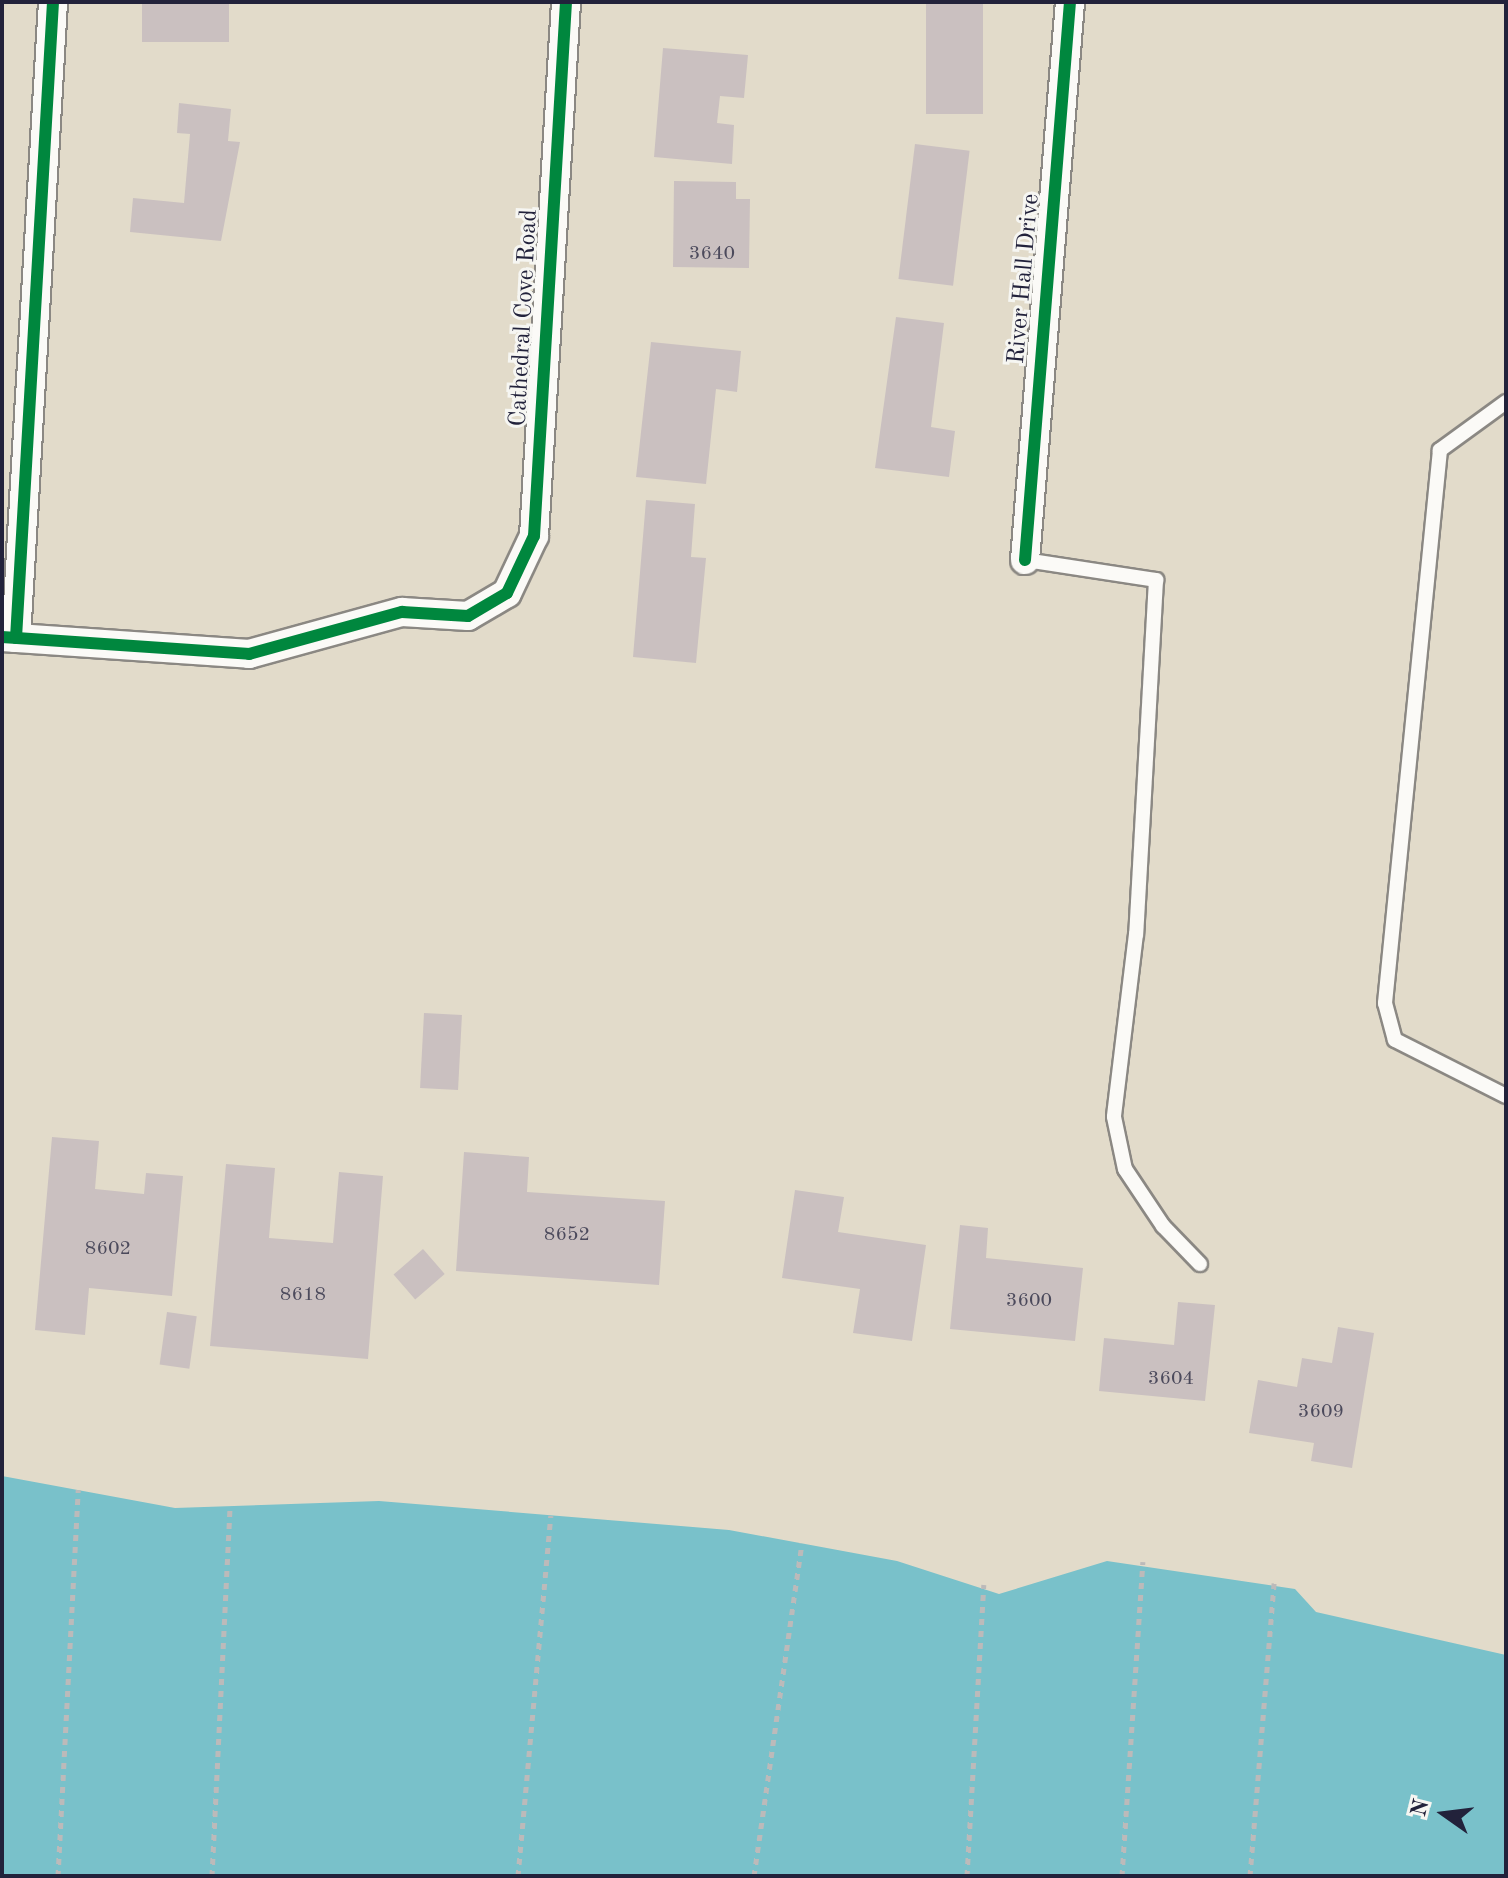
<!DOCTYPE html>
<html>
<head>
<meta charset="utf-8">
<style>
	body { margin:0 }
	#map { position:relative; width:1508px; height:1878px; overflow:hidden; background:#e2dbca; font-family:"Old Standard TT",serif }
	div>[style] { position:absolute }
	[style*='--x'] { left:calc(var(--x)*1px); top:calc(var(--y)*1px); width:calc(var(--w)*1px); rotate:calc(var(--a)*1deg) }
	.water>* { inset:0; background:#79c1ca }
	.building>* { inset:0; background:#cac0c0; transform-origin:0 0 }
	.path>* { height:5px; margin-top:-2.5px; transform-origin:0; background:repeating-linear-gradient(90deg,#bcbaba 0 6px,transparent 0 12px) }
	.roads { filter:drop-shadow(2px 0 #8b8883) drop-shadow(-2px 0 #8b8883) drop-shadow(0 2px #8b8883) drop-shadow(0 -2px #8b8883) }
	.lane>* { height:14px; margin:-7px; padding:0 7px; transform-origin:7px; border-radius:7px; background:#fbfaf7 }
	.street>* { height:28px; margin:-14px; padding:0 14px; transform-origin:14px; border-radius:14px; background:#fbfaf7 }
	.cycleway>* { height:12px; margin:-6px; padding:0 6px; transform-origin:6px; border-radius:6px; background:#00873e }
	span { translate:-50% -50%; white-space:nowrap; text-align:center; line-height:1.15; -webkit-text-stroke:6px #f6f6f2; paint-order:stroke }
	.number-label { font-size:20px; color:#4c4a5c }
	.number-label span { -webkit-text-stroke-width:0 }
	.street-label { font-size:24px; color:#22223b }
	.frame { position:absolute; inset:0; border:4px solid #22223b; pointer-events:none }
	.north { position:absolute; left:1404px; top:1774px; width:80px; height:80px; -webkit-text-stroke:6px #f6f6f2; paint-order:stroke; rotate:284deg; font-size:22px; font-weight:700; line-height:32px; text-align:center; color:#22223b }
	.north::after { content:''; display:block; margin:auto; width:28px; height:36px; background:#22223b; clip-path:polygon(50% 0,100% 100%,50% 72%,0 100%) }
</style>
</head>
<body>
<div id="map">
	<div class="water">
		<i style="clip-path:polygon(2px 1476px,175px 1508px,379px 1501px,729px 1530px,897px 1561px,999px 1594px,1107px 1561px,1295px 1589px,1316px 1612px,1506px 1655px,1506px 1876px,2px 1876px)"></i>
	</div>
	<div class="building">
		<i style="left:142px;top:2px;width:87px;height:40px"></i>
		<i style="left:926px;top:2px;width:57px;height:112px"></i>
		<i style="clip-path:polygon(663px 48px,748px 55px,744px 98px,720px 96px,717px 123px,734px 125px,732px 164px,654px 157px)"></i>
		<i style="clip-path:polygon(179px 103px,231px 109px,228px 141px,240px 142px,221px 241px,130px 232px,133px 198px,184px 203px,190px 134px,177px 133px)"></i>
		<i style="left:915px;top:144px;width:55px;height:136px;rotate:7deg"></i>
		<i style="clip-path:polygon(674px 181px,736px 182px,736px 199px,750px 199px,749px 268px,673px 267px)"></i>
		<i style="clip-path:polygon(896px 317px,944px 323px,931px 427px,955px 431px,949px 477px,875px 468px)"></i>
		<i style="clip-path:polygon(651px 342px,741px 351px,737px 392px,716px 389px,706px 484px,636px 477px)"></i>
		<i style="clip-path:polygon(646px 500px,695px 504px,691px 557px,706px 558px,696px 663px,633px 657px)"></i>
		<i style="left:424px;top:1013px;width:38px;height:75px;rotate:3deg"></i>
		<i style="clip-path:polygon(52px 1137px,99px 1141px,95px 1189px,144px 1194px,146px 1173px,183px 1176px,172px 1296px,89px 1288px,85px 1335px,35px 1330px)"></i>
		<i style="clip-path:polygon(464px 1152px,529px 1157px,527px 1192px,665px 1201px,659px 1285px,456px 1271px)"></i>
		<i style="clip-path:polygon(226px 1164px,275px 1168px,269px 1238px,333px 1243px,339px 1172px,383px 1176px,368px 1359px,210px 1346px)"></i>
		<i style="clip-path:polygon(795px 1190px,844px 1197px,838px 1232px,926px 1245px,912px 1341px,853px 1333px,860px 1289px,782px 1278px)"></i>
		<i style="clip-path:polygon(960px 1225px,988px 1228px,986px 1258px,1083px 1268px,1075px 1341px,950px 1329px)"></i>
		<i style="left:423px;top:1249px;width:33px;height:39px;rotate:49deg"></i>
		<i style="clip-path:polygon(1178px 1302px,1215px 1305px,1205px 1401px,1099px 1391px,1104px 1338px,1174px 1345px)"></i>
		<i style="left:167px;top:1312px;width:30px;height:53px;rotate:8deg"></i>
		<i style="clip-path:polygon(1338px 1327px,1374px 1333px,1352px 1468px,1311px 1461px,1314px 1443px,1249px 1433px,1258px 1380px,1297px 1387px,1302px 1358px,1332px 1363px)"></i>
	</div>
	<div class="path">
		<i style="--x:58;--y:1876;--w:387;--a:-87"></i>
		<i style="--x:212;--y:1876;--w:367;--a:-87.2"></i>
		<i style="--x:518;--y:1876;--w:362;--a:-84.8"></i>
		<i style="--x:754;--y:1876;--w:336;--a:-81.8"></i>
		<i style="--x:967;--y:1876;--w:292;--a:-86.7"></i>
		<i style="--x:1122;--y:1876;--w:315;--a:-86.2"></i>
		<i style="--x:1250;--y:1876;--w:294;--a:-85.3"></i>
	</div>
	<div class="roads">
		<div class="lane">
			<i style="--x:1506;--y:402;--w:82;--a:144"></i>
			<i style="--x:1440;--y:450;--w:556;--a:95.68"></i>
			<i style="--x:1385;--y:1003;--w:38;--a:75"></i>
			<i style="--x:1395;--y:1040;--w:124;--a:26.8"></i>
			<i style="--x:1025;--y:560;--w:133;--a:8.7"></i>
			<i style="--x:1156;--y:580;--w:355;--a:93.2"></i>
			<i style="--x:1136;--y:934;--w:184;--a:96.9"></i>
			<i style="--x:1114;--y:1117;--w:53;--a:78.1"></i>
			<i style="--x:1125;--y:1169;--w:69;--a:56.3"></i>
			<i style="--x:1163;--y:1226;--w:53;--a:45.8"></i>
		</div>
		<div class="street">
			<i style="--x:1025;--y:560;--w:560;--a:-85.39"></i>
			<i style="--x:2;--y:637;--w:248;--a:3.9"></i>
			<i style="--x:249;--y:654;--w:159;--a:-15.4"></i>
			<i style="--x:402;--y:612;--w:66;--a:3.5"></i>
			<i style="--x:468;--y:616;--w:45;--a:-30.5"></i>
			<i style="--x:507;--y:593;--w:63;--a:-64.7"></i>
			<i style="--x:534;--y:536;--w:535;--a:-86.57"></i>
			<i style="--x:16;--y:638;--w:637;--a:-86.67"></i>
		</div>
	</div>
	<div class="cycleway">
		<i style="--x:1025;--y:560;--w:560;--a:-85.39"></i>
		<i style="--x:2;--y:637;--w:248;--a:3.9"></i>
		<i style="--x:249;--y:654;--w:159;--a:-15.4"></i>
		<i style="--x:402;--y:612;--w:66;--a:3.5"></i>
		<i style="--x:468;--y:616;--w:45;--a:-30.5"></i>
		<i style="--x:507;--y:593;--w:63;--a:-64.7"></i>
		<i style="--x:534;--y:536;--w:535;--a:-86.57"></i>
		<i style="--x:16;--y:638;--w:637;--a:-86.67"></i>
	</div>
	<div class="number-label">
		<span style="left:712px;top:254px">3640</span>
		<span style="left:567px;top:1235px">8652</span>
		<span style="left:108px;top:1249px">8602</span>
		<span style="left:303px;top:1295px">8618</span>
		<span style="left:1029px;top:1301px">3600</span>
		<span style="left:1171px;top:1379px">3604</span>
		<span style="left:1321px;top:1412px">3609</span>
	</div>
	<div class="street-label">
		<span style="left:1025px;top:279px;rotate:-85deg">River Hall Drive</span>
		<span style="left:525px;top:318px;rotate:-87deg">Cathedral Cove Road</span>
	</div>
	<div class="frame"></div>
	<div class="north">N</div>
</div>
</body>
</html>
